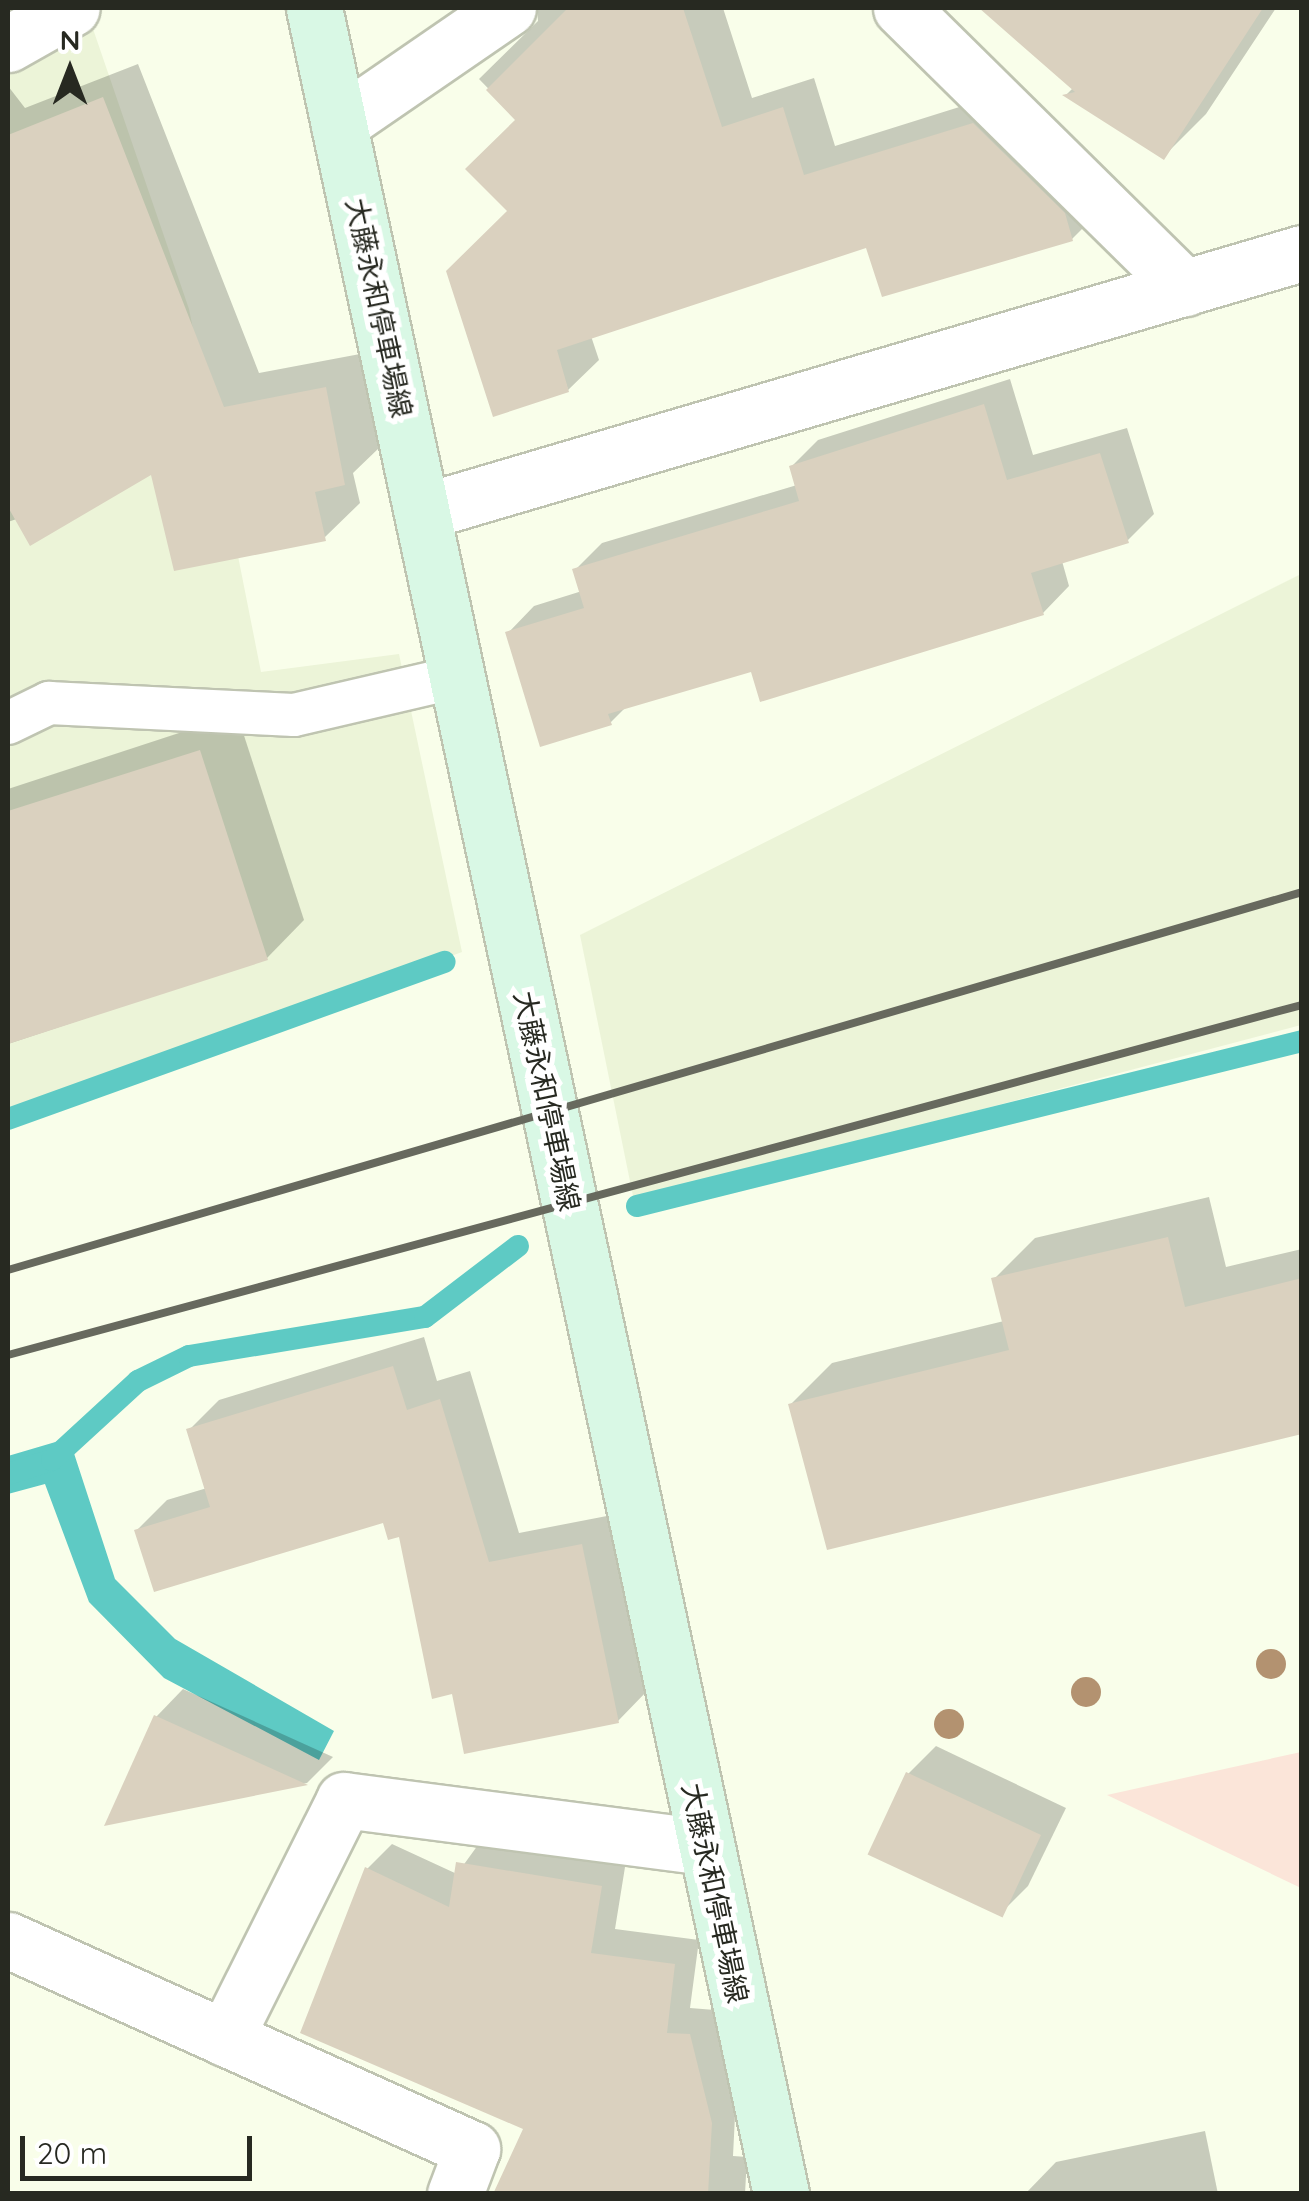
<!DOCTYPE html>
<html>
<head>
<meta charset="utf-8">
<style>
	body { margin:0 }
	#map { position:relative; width:1309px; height:2201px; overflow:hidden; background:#f9feea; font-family:Quicksand,"Noto Sans JP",sans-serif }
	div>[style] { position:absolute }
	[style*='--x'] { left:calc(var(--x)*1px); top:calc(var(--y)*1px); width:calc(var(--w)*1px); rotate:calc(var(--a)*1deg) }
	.built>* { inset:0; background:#ecf4d8 }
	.green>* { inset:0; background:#fbe5d9 }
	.water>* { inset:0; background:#5ecac4 }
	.shadow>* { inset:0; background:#0003 }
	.stream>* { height:22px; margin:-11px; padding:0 11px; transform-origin:11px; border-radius:11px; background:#5ecac4 }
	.building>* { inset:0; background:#dad1bf; transform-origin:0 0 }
	.roads { filter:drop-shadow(2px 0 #bfc4b1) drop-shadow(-2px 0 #bfc4b1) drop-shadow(0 2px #bfc4b1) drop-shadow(0 -2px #bfc4b1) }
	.service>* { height:42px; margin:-21px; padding:0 21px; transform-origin:21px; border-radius:21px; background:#fff }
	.minor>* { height:55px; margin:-27.5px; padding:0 27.5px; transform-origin:27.5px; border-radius:27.5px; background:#fff }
	.tertiary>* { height:55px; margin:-27.5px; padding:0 27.5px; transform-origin:27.5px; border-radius:27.5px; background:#fff }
	.secondary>* { height:55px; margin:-27.5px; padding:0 27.5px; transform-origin:27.5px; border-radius:27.5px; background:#d9f8e5 }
	.rail>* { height:8px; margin:-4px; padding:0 4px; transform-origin:4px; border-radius:4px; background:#67695e }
	.trees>* { width:30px; height:30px; margin:-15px; border-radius:50%; background:#b39270 }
	span { translate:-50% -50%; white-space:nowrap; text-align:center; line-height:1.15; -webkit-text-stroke:10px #fff; paint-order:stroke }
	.street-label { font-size:28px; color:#272921 }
	.frame { position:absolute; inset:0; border:10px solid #272921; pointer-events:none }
	.north { position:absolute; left:20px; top:20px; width:100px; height:100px; -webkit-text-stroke:8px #fff; paint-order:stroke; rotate:0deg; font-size:28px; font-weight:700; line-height:40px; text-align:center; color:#272921 }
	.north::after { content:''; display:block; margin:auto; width:35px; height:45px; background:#272921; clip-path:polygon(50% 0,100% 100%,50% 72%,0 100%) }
	.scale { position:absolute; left:20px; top:2136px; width:232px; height:45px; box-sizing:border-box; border:5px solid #272921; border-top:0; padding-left:12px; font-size:30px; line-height:35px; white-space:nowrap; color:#272921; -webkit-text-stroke:8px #fff; paint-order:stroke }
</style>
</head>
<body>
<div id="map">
	<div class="built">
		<i style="clip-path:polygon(92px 26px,189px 309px,261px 672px,399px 654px,462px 952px,8px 1119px,8px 75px)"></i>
		<i style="clip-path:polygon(1301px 574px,1301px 1025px,634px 1201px,580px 935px)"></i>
	</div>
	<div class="green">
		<i style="clip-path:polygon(1301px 1752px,1301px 1888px,1107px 1795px)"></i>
	</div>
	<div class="water">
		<i style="clip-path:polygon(69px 1438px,115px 1579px,175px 1639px,334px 1731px,319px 1760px,164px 1678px,89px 1602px,45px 1484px,8px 1494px,8px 1456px)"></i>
	</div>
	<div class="shadow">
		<i style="clip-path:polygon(537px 8px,723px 8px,752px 98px,814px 78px,835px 146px,1004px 93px,1103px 208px,1072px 239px,868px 245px,591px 336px,599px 360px,568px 390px,510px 211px,519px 120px,479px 79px,538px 21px)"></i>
		<i style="clip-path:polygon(983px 8px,1276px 8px,1206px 114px,1163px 157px,1066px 95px,1074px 87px)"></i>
		<i style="clip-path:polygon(138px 64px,259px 373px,360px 354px,379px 448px,353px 473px,360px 503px,324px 538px,152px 471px,8px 522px,8px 86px,25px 108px)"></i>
		<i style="clip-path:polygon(1010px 379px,1033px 455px,1127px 428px,1154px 514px,1127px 541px,1062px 561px,1069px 586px,1043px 613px,753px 669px,627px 706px,610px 723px,508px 633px,534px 606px,582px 591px,575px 570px,602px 543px,797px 485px,791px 467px,818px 440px)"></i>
		<i style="clip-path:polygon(237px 714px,304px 920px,267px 958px,8px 1044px,8px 789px)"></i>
		<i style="clip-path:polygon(1209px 1197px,1226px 1267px,1302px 1249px,1302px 1432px,791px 1404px,832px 1363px,1004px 1321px,994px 1279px,1035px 1238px)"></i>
		<i style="clip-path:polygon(424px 1337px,437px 1381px,470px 1371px,519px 1533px,612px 1515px,648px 1690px,618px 1721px,454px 1691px,401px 1533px,384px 1520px,137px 1530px,167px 1500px,207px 1488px,189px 1430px,219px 1400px)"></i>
		<i style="clip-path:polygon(183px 1689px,333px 1757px,307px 1783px,108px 1823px,156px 1717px)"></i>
		<i style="clip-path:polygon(936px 1746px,1066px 1808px,1028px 1886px,1001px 1913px,908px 1774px)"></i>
		<i style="clip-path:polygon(483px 1838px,626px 1861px,615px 1929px,699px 1940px,690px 2008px,715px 2010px,736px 2096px,733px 2156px,747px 2157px,745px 2194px,496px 2194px,527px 2127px,367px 1869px,392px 1844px,457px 1874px)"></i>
		<i style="clip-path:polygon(1205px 2131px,1218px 2194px,1025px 2194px,1056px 2162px)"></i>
	</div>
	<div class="stream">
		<i style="--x:8;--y:1119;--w:464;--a:-19.8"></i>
		<i style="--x:637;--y:1206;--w:685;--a:-13.93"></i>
		<i style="--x:8;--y:1474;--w:46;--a:-17.7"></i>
		<i style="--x:52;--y:1460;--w:117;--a:-42.6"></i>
		<i style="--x:138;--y:1381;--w:57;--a:-26.1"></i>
		<i style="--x:189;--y:1356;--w:239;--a:-9.4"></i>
		<i style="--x:425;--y:1317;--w:117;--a:-37.4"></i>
	</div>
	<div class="building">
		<i style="clip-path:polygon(568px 8px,683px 8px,722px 127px,783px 107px,804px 175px,973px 123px,1065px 213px,1073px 241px,882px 297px,866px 248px,557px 350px,569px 392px,493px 417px,446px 271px,507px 211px,465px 169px,515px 120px,486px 90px)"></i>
		<i style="clip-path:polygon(979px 8px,1263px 8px,1164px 160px,1062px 95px,1075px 92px)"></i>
		<i style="clip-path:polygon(103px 97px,224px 407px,326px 387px,345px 485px,315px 492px,326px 541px,174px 571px,151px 475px,30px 546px,8px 507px,8px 135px)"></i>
		<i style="clip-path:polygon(984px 404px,1007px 480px,1100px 453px,1129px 543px,1031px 573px,1044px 615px,760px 702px,751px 672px,608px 714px,612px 725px,540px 747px,505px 632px,584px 608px,572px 569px,799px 501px,789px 466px)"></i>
		<i style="clip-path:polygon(200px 750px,268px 960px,8px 1044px,8px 811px)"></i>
		<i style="clip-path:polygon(1168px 1237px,1185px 1307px,1302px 1278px,1302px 1434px,827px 1550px,788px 1404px,1009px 1350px,991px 1278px)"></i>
		<i style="clip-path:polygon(393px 1366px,407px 1410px,440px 1399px,489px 1562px,582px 1544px,619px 1723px,464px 1754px,452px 1694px,432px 1699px,399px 1537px,388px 1540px,383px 1523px,154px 1592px,134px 1530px,210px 1507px,186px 1429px)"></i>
		<i style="clip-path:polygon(154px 1715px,308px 1785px,104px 1826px)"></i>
		<i style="left:906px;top:1772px;width:149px;height:91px;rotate:25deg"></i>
		<i style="clip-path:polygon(456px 1862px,602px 1886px,591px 1953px,675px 1964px,667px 2033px,690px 2034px,712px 2123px,708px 2194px,493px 2194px,523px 2129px,300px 2033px,365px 1867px,449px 1907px)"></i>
	</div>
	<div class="roads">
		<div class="service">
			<i style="--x:8;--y:723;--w:46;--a:-26"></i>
			<i style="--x:49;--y:703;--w:245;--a:2.8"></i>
			<i style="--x:294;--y:715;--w:167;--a:-13.1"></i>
		</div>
		<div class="minor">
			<i style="--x:901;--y:8;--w:399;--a:44.6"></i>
			<i style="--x:8;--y:44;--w:73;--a:-29.4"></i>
			<i style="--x:339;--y:124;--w:205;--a:-34.5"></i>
			<i style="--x:8;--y:1940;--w:509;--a:24.25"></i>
			<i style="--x:472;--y:2149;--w:48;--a:110.7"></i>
			<i style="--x:225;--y:2038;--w:266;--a:-63.4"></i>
			<i style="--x:344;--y:1800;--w:364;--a:7.4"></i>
		</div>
		<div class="tertiary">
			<i style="--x:422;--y:512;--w:917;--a:-16.4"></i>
		</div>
		<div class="secondary">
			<i style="--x:314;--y:8;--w:2235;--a:77.94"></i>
		</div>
	</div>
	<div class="rail">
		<i style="--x:8;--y:1270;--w:1348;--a:-16.28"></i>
		<i style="--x:8;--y:1355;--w:1340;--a:-15.14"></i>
	</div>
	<div class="trees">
		<i style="left:1271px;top:1664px"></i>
		<i style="left:1086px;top:1692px"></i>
		<i style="left:949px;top:1724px"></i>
	</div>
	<div class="street-label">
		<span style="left:379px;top:308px;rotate:78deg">大藤永和停車場線</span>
		<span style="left:547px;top:1101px;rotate:78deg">大藤永和停車場線</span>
		<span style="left:715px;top:1893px;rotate:78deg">大藤永和停車場線</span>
	</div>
	<div class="frame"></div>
	<div class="north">N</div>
	<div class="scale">20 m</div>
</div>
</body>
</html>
